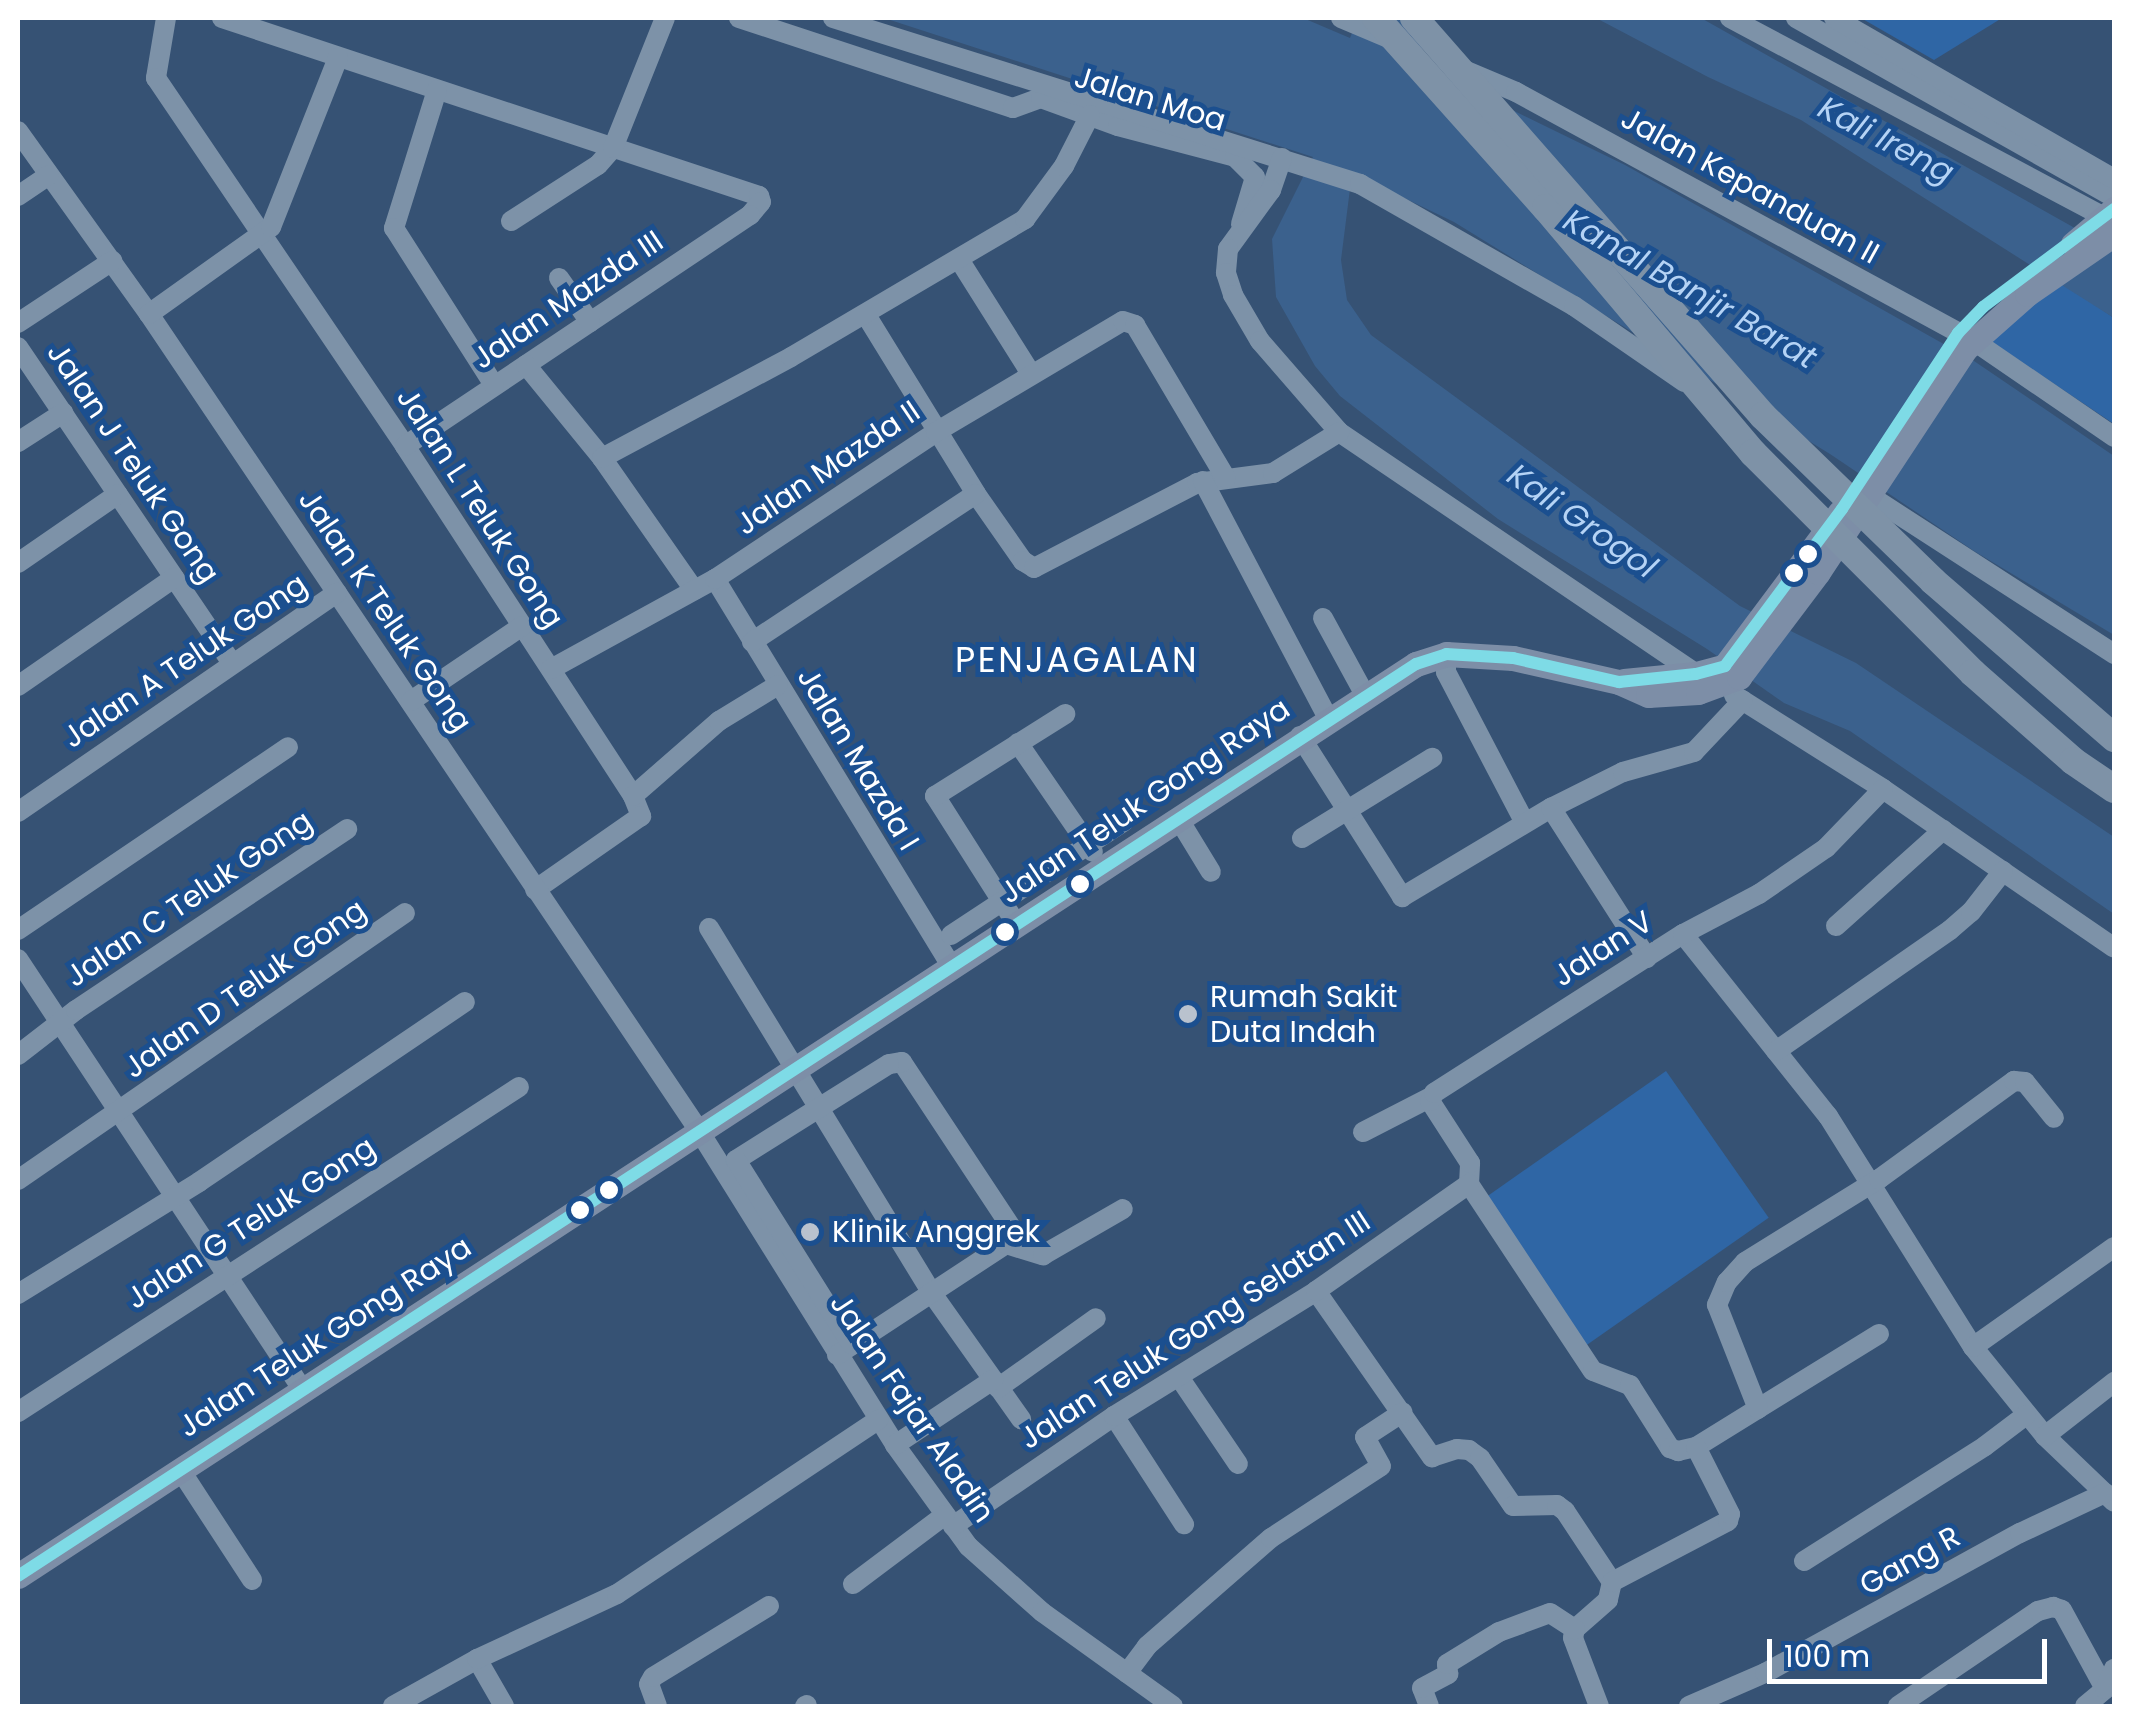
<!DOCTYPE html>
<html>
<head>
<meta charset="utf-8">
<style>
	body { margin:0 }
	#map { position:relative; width:2132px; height:1724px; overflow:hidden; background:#365274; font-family:Poppins,sans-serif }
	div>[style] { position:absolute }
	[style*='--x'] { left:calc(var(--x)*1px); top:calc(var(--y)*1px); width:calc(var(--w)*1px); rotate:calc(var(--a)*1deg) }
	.green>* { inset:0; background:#2f66a5; transform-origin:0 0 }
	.water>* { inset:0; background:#3b618d }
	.minor>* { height:20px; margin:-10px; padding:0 10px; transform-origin:10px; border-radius:10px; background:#7d92a8 }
	.major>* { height:25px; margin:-12.5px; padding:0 12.5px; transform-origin:12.5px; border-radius:12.5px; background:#7d8ea7 }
	.highway>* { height:28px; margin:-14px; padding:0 14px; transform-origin:14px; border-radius:14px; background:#7e92a7 }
	.bus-1>* { height:12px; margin:-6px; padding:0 6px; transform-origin:6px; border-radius:6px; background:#7edbe6 }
	.dots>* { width:28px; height:28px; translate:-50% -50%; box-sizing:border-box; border:5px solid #1b4f8f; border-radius:50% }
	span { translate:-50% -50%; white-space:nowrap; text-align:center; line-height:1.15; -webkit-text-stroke:10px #1b4f8f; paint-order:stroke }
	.street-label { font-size:30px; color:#fff }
	.poi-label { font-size:30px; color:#fff }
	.left { translate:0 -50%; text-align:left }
	.water-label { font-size:32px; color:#b5d3f5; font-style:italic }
	.quarter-label { font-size:35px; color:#fff; letter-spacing:2.5px }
	.frame { position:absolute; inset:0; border:20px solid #fff; pointer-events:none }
	.scale { position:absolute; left:1767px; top:1639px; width:280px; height:45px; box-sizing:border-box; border:5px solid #fff; border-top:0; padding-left:12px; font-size:30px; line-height:35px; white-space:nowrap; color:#fff; -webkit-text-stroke:8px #1b4f8f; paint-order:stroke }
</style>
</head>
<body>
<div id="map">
	<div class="green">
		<i style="clip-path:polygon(1861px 18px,2002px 18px,1934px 60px)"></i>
		<i style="clip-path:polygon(2057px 279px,2114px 318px,2114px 424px,1989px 340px)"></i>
		<i style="left:1666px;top:1071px;width:179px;height:223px;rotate:55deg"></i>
	</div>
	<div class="water">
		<i style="clip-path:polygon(884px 18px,1303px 18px,1350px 38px,1358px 18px,1434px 18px,1416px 63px,1625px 165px,1974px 361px,2114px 456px,2114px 635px,1974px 551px,1830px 454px,1454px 222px,1352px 173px,1341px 260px,1347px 300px,1371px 335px,1740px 606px,1856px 663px,2114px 837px,2114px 914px,1850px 731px,1784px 703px,1707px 649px,1498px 519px,1340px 396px,1315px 366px,1276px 297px,1272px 239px,1313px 157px)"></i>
		<i style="clip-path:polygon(1596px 18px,1701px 18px,2114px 250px,2114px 318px,1801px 120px,1708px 77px)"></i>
	</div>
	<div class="minor">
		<i style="--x:166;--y:18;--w:61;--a:99.5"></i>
		<i style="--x:156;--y:78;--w:444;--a:55.9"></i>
		<i style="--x:405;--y:446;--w:418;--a:56.9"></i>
		<i style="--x:633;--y:796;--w:22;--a:68"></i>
		<i style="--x:641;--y:816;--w:129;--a:145.1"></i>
		<i style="--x:222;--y:18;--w:566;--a:18.34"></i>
		<i style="--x:759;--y:196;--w:6;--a:72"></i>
		<i style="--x:761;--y:202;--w:17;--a:130"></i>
		<i style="--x:750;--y:215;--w:415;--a:146.2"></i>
		<i style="--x:739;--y:18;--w:288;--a:18.2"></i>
		<i style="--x:1013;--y:108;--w:30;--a:-20"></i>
		<i style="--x:1041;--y:98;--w:82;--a:20"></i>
		<i style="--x:1118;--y:126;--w:121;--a:14.8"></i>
		<i style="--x:1235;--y:157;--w:28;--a:45"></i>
		<i style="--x:1255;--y:177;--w:49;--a:106.6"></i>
		<i style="--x:833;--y:18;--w:553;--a:17.48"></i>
		<i style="--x:1360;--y:184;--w:246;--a:29.7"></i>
		<i style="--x:1574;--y:306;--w:134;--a:34.6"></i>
		<i style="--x:1341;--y:18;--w:54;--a:22.8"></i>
		<i style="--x:1730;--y:18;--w:434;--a:28"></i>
		<i style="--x:1796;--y:18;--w:365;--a:29.4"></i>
		<i style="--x:1834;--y:18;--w:323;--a:29.9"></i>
		<i style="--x:1464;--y:70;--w:56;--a:22.9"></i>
		<i style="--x:1516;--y:92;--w:521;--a:28.53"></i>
		<i style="--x:1974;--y:341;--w:170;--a:34.4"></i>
		<i style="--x:437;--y:90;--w:145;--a:107.3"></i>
		<i style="--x:394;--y:228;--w:186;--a:57.5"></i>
		<i style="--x:18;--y:131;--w:225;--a:54.4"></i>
		<i style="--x:149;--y:314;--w:983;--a:56.04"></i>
		<i style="--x:1282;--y:158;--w:34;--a:109"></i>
		<i style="--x:1271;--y:190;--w:73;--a:126.1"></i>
		<i style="--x:1228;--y:249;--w:24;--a:95"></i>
		<i style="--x:1226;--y:273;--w:23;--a:72"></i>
		<i style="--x:1233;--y:295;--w:53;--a:59.6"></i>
		<i style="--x:1260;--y:341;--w:121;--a:49"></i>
		<i style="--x:1339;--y:432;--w:431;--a:34.1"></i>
		<i style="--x:18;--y:196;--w:37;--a:-34"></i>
		<i style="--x:511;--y:221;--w:103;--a:-32.8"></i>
		<i style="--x:598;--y:165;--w:23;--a:-49"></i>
		<i style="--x:613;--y:148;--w:140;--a:-68.2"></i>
		<i style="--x:960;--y:261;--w:131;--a:57.8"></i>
		<i style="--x:559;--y:278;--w:54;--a:54.8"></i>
		<i style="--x:149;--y:314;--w:150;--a:-35.5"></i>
		<i style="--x:271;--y:227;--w:182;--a:-68.4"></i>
		<i style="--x:866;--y:315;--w:210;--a:58.4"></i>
		<i style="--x:976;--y:494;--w:82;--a:55"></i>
		<i style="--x:1023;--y:561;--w:13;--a:32"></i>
		<i style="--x:1034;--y:568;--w:184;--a:-27.5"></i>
		<i style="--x:1197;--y:483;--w:77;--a:-7.5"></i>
		<i style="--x:1273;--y:473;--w:78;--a:-31.8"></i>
		<i style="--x:18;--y:323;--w:113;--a:-33.4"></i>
		<i style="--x:18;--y:347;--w:382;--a:55.9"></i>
		<i style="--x:526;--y:365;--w:120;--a:50.7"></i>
		<i style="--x:602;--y:458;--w:161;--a:55.1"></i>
		<i style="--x:18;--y:442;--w:54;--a:-32.8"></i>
		<i style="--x:602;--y:458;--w:214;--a:-28.1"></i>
		<i style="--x:791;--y:357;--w:272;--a:-30.5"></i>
		<i style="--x:1025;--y:219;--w:66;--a:-53.7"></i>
		<i style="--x:1064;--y:166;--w:57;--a:-63"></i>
		<i style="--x:1203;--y:481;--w:268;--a:62.2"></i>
		<i style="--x:1870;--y:496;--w:291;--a:32.9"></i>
		<i style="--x:18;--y:563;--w:121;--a:-34.6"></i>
		<i style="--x:715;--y:579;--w:455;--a:58.6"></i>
		<i style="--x:1323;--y:618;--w:88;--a:61.4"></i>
		<i style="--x:752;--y:642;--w:268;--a:-33.5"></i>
		<i style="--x:1446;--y:654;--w:18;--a:90"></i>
		<i style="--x:1446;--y:672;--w:170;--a:62.4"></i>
		<i style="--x:551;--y:669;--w:187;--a:-28.8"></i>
		<i style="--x:715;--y:579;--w:265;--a:-33.6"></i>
		<i style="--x:936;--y:432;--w:217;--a:-30.7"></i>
		<i style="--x:1123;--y:321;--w:13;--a:18"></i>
		<i style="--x:1135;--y:325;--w:178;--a:59.3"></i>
		<i style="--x:18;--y:686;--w:190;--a:-34.7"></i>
		<i style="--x:1734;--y:695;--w:176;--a:32.2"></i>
		<i style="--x:1883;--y:789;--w:280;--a:34.5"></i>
		<i style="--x:411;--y:701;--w:134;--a:-34"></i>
		<i style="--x:1300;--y:736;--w:191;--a:57.6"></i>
		<i style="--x:1402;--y:897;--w:174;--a:-30.9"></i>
		<i style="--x:1551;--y:808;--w:80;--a:-26.6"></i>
		<i style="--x:1623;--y:772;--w:74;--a:-15.7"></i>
		<i style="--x:1694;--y:752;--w:71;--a:-46.7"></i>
		<i style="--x:1018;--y:743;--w:132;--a:55.5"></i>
		<i style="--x:633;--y:796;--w:114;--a:-41.1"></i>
		<i style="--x:719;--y:721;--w:69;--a:-31.4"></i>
		<i style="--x:1551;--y:808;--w:178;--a:57.4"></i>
		<i style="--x:18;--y:812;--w:387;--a:-34.5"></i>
		<i style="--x:1178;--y:818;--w:63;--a:58.6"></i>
		<i style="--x:1302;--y:838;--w:153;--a:-31.6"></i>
		<i style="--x:1017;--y:925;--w:153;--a:-122.4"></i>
		<i style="--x:935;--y:796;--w:154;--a:-32.2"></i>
		<i style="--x:1836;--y:926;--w:144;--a:-41.9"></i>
		<i style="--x:709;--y:928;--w:426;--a:58.6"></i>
		<i style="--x:931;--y:1292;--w:156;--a:54.7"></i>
		<i style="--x:18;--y:930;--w:326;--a:-34.1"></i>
		<i style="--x:1683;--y:934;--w:233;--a:51.5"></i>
		<i style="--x:1828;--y:1116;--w:273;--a:57.9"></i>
		<i style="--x:1973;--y:1347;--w:114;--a:51"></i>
		<i style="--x:2045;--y:1436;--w:95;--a:43.7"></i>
		<i style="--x:951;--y:935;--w:206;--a:-33.3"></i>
		<i style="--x:18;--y:959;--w:519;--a:56.55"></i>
		<i style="--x:1776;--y:1051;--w:212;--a:-34.8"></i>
		<i style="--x:1950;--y:930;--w:28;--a:-41"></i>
		<i style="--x:1971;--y:912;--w:52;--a:-52"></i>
		<i style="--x:18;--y:1055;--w:73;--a:-37.8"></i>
		<i style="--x:76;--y:1010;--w:326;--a:-33.7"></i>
		<i style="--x:1363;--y:1132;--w:76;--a:-27.2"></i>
		<i style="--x:701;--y:1134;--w:367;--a:58"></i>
		<i style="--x:895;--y:1445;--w:125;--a:54.1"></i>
		<i style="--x:968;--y:1546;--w:99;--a:41.7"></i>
		<i style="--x:1042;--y:1612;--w:161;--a:35.7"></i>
		<i style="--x:18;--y:1180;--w:470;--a:-34.6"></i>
		<i style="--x:1469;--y:1184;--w:21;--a:-87"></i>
		<i style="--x:1470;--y:1163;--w:74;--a:-122.8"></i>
		<i style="--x:1430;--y:1101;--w:9;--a:-63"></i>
		<i style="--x:1434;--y:1093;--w:295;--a:-32.6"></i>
		<i style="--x:1683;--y:934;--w:86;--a:-27.8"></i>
		<i style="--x:1759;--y:894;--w:81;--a:-34.5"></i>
		<i style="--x:1826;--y:848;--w:82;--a:-46"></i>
		<i style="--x:1469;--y:1184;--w:224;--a:56.5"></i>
		<i style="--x:1593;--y:1371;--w:40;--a:21"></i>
		<i style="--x:1630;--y:1385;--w:75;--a:57.6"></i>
		<i style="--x:1670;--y:1448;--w:9;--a:21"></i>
		<i style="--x:1678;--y:1451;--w:18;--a:-13"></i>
		<i style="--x:1696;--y:1447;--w:215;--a:-31.7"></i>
		<i style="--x:1006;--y:1244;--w:39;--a:17"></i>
		<i style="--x:1043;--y:1255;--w:92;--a:-29.9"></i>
		<i style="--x:1316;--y:1291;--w:203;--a:55.1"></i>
		<i style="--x:1432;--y:1457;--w:26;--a:-18"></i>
		<i style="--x:1457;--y:1449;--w:12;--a:5"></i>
		<i style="--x:1469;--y:1450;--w:14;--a:36"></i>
		<i style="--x:1480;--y:1458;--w:58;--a:55.5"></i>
		<i style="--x:1513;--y:1506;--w:44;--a:-1.3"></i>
		<i style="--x:1557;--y:1505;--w:10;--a:37"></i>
		<i style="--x:1565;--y:1511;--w:85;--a:56.5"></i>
		<i style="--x:1612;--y:1582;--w:18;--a:103"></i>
		<i style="--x:1608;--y:1600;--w:44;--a:138.7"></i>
		<i style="--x:1575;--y:1629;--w:9;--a:103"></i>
		<i style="--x:1573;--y:1638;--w:73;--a:69.1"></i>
		<i style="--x:18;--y:1294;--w:213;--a:-31.7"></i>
		<i style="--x:199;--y:1182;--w:321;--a:-34.1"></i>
		<i style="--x:1973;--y:1347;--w:173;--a:-35.3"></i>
		<i style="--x:837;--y:1355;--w:202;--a:-33.3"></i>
		<i style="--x:1006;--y:1244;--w:14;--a:-51"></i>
		<i style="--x:1015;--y:1233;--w:205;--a:-123.5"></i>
		<i style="--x:902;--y:1062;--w:13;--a:171"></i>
		<i style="--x:889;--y:1064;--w:181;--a:147.9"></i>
		<i style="--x:736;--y:1160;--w:218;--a:57.9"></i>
		<i style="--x:1179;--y:1377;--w:105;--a:55.9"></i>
		<i style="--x:998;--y:1388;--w:120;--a:-35.5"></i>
		<i style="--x:1758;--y:1409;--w:112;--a:-111.5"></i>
		<i style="--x:1717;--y:1305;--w:25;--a:-67"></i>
		<i style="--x:1727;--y:1282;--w:27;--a:-48"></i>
		<i style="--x:1745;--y:1262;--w:158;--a:-31.8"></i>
		<i style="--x:1879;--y:1179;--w:167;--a:-36"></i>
		<i style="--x:2014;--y:1081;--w:11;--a:5"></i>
		<i style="--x:2025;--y:1082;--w:46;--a:51.1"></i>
		<i style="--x:18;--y:1412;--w:597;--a:-32.97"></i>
		<i style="--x:1114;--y:1416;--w:129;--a:57.1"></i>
		<i style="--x:2045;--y:1436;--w:88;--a:-38"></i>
		<i style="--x:895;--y:1445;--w:118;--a:-33.6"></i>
		<i style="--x:181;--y:1471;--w:130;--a:56.9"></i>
		<i style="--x:953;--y:1526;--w:195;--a:-34.3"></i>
		<i style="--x:1114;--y:1416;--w:238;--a:-31.7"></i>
		<i style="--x:1316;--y:1291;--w:187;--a:-35"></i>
		<i style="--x:1804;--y:1561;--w:214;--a:-32.4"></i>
		<i style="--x:1985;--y:1446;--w:51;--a:-37.1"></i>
		<i style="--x:1612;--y:1582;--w:131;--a:-27.7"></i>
		<i style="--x:1728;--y:1521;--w:7;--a:-74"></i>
		<i style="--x:1730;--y:1514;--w:75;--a:-116.9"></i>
		<i style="--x:853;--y:1584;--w:115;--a:-36.9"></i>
		<i style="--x:477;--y:1659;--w:54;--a:60.1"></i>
		<i style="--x:1127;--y:1673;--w:34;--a:-53"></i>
		<i style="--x:1147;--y:1646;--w:164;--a:-41.1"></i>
		<i style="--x:1271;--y:1538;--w:131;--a:-33.2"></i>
		<i style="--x:1381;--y:1466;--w:33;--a:-119"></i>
		<i style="--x:1365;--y:1437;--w:45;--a:-33.3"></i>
		<i style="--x:393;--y:1706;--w:96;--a:-29.2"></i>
		<i style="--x:477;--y:1659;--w:154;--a:-24.9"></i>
		<i style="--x:617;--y:1594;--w:314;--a:-33.7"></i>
		<i style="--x:657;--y:1706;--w:23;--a:-110"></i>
		<i style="--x:649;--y:1684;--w:8;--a:-60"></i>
		<i style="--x:653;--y:1677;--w:136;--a:-31.5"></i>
		<i style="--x:805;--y:1706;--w:2;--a:-27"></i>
		<i style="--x:1429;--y:1706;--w:19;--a:-111"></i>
		<i style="--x:1422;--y:1688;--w:30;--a:-28"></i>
		<i style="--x:1448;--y:1674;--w:10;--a:-96"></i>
		<i style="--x:1447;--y:1664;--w:61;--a:-31.6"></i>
		<i style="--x:1499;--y:1632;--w:54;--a:-20.4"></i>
		<i style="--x:1550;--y:1613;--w:30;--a:33"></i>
		<i style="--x:1689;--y:1706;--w:83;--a:-23.5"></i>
		<i style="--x:1765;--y:1673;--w:291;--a:-28.8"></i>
		<i style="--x:2020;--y:1533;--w:94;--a:-25.2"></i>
		<i style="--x:1898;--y:1706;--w:169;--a:-34.2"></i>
		<i style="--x:2038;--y:1611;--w:16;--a:-15"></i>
		<i style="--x:2053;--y:1607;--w:9;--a:18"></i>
		<i style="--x:2062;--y:1610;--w:90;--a:61.4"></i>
		<i style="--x:2085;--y:1706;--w:26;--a:-40"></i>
		<i style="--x:2105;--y:1689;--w:22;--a:-66"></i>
	</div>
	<div class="major">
		<i style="--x:2073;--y:244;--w:54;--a:-40.5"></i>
		<i style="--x:1624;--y:681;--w:72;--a:-5.6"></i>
		<i style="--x:1696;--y:674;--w:30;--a:-15"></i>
		<i style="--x:1725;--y:666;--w:192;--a:-53.2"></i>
		<i style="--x:18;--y:1576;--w:1669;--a:-33.12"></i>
		<i style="--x:1416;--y:664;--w:32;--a:-18"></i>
		<i style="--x:1446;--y:654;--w:67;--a:3.4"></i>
		<i style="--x:1513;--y:658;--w:109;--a:12.8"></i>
		<i style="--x:1619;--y:682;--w:32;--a:24"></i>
		<i style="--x:1648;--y:695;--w:50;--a:-3.4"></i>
		<i style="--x:1698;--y:692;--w:44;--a:-20.1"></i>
		<i style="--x:1739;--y:677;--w:131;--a:-53"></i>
		<i style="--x:1818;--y:572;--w:267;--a:-56.6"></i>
		<i style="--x:1965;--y:349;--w:83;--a:-41.6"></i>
		<i style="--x:2027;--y:294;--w:106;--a:-34.6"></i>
	</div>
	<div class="highway">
		<i style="--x:1376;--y:18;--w:255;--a:48.2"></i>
		<i style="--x:1546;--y:208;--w:321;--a:49.8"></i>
		<i style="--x:1753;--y:453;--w:311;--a:45"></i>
		<i style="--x:1973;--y:673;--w:133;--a:41.3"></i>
		<i style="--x:2073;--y:761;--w:50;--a:34.3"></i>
		<i style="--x:1414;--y:18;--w:529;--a:48.75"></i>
		<i style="--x:1763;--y:416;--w:237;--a:44.1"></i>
		<i style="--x:1933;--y:581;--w:240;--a:40.9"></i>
	</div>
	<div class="bus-1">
		<i style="--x:18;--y:1576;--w:1669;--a:-33.12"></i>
		<i style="--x:1416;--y:664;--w:32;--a:-18"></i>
		<i style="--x:1446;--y:654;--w:67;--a:3.4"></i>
		<i style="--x:1513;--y:658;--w:109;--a:12.8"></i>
		<i style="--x:1619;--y:682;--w:77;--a:-5.9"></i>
		<i style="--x:1696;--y:674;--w:30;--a:-15"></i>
		<i style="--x:1725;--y:666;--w:196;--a:-53.3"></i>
		<i style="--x:1842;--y:509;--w:211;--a:-56.6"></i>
		<i style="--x:1958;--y:333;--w:36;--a:-46"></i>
		<i style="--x:1983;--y:307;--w:164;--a:-36.8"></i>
	</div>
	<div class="dots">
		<i style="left:1808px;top:554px;background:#fff"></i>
		<i style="left:1794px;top:573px;background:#fff"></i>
		<i style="left:1080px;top:884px;background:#fff"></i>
		<i style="left:1005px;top:932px;background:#fff"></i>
		<i style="left:1188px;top:1014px;background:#b9c2ce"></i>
		<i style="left:609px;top:1190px;background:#fff"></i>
		<i style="left:580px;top:1210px;background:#fff"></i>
		<i style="left:810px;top:1232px;background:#b9c2ce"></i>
	</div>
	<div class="street-label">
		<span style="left:1150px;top:99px;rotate:17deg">Jalan Moa</span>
		<span style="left:1750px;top:186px;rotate:29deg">Jalan Kepanduan II</span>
		<span style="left:568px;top:300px;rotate:-34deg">Jalan Mazda III</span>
		<span style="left:133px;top:463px;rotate:56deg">Jalan J Teluk Gong</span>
		<span style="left:828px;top:468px;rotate:-34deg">Jalan Mazda II</span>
		<span style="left:480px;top:508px;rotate:57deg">Jalan L Teluk Gong</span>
		<span style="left:385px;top:611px;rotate:56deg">Jalan K Teluk Gong</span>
		<span style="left:185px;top:661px;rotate:-34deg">Jalan A Teluk Gong</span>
		<span style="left:858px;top:759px;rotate:59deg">Jalan Mazda I</span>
		<span style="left:1145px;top:801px;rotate:-34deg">Jalan Teluk Gong Raya</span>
		<span style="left:189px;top:899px;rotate:-34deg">Jalan C Teluk Gong</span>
		<span style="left:1603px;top:949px;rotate:-33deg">Jalan V</span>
		<span style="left:245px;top:989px;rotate:-35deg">Jalan D Teluk Gong</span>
		<span style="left:251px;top:1223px;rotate:-33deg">Jalan G Teluk Gong</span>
		<span style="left:1195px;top:1330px;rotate:-33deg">Jalan Teluk Gong Selatan III</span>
		<span style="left:325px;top:1337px;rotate:-33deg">Jalan Teluk Gong Raya</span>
		<span style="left:912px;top:1408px;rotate:56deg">Jalan Fajar Aladin</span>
		<span style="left:1910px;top:1561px;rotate:-29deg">Gang R</span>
	</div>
	<div class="poi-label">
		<span class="left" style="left:1210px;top:1014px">Rumah Sakit<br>Duta Indah</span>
		<span class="left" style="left:832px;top:1232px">Klinik Anggrek</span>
	</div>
	<div class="water-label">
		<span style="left:1886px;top:140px;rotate:28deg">Kali Ireng</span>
		<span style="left:1690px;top:289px;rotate:30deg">Kanal Banjir Barat</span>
		<span style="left:1582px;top:521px;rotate:35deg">Kali Grogol</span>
	</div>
	<div class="quarter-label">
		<span style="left:1077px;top:660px">PENJAGALAN</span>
	</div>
	<div class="frame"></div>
	<div class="scale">100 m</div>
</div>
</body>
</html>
